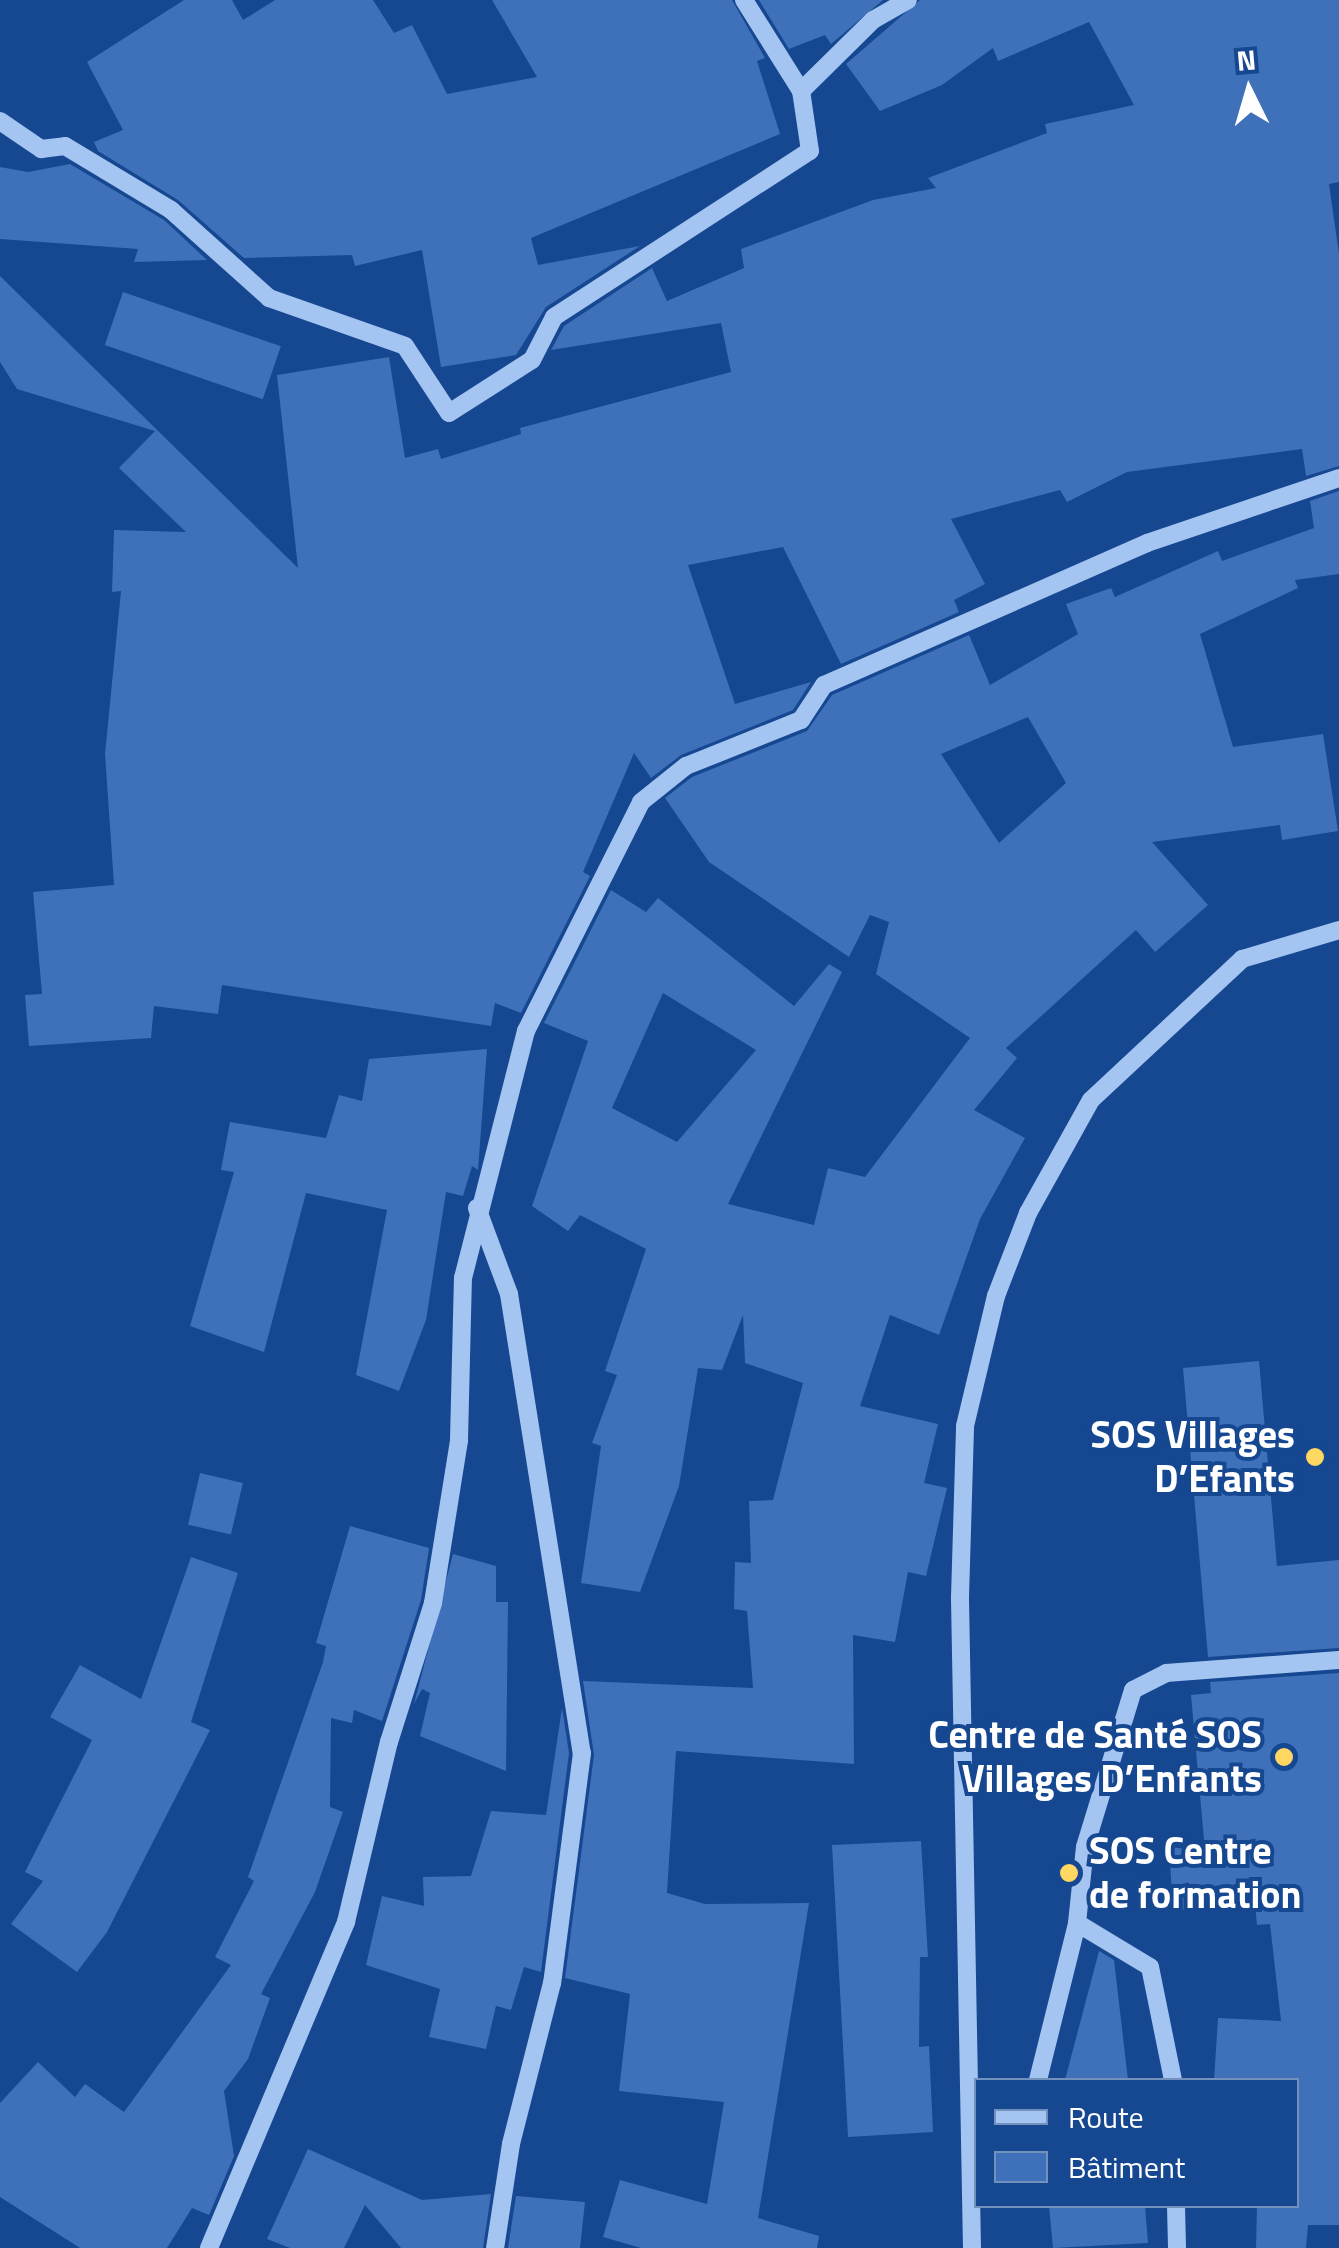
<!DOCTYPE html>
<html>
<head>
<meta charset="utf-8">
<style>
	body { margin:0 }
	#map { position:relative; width:1339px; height:2248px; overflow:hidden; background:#164791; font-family:"Titillium Web",sans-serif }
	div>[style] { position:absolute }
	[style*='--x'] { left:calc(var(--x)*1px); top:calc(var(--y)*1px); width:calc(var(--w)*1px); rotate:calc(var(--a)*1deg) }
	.building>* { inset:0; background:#3e71b9; transform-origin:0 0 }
	.minor>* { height:18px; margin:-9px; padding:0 9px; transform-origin:9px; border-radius:9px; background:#a4c4f1 }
	.dots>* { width:28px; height:28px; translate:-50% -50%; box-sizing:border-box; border:5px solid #164791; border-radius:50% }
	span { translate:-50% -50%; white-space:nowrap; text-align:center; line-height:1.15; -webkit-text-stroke:8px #164791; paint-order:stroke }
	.poi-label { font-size:38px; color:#fff; font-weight:700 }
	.right { translate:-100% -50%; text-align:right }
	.left { translate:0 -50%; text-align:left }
	.legend { position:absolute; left:974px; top:2078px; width:325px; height:130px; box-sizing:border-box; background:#164791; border:2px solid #7391bd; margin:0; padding:12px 18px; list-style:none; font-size:30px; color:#fff }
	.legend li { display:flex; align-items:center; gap:20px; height:50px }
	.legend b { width:50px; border:2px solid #7391bd }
	.north { position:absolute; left:1199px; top:40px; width:100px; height:100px; -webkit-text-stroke:8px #164791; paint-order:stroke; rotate:355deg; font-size:28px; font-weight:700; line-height:40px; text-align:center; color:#fff }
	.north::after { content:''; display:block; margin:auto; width:35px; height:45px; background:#fff; clip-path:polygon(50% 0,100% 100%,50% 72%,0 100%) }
</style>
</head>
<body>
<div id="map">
	<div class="building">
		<i style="clip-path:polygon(184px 0,232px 0,243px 20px,275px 0,373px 0,394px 33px,412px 25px,447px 94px,537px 77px,492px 0,732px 0,765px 58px,757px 61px,780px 134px,531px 238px,538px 265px,640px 246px,546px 307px,516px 355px,441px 367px,422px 250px,355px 266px,352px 255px,244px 258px,178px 200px,98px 151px,94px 142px,123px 130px,87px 62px)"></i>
		<i style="clip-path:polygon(759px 0,883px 0,831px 44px,825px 35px,789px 49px)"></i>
		<i style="clip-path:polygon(920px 0,1339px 0,1339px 182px,1329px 184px,1339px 254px,1339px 466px,1306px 476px,1302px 449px,1127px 472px,1067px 502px,1060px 490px,951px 519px,985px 584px,954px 600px,959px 612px,841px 664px,783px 547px,688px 565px,735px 704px,811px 682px,793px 710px,681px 755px,651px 778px,634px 753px,583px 872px,590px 876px,521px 1013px,495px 1003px,491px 1026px,222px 985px,218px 1014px,154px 1006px,151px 1038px,29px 1046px,25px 995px,42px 994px,33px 892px,114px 885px,105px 754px,121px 591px,112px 592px,114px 530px,186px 532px,119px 468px,155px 431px,17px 389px,0 362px,0 276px,298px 568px,277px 375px,389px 357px,405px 458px,438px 449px,441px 459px,521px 434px,520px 428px,731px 372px,721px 323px,551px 350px,564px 326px,652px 268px,667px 301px,744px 268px,741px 249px,873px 200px,936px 188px,928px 178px,1047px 133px,1045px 124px,1134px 105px,1089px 22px,998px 61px,993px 48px,942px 85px,880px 111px,846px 64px)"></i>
		<i style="clip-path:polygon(70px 164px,164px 220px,207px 260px,134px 262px,138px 249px,0 239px,0 167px,28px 172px)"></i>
		<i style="left:123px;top:292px;width:167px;height:56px;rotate:19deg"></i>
		<i style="clip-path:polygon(evenodd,1339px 491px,1339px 574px,1295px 580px,1298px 588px,1200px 634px,1233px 747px,1323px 734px,1338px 831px,1282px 840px,1280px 825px,1152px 842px,1208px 905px,1155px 952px,1136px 930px,1006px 1048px,1017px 1058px,974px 1110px,1025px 1138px,980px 1219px,939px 1335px,890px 1315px,860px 1406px,938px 1424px,924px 1483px,947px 1488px,926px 1576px,908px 1572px,895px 1642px,853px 1635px,854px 1764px,676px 1751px,667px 1893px,705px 1904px,809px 1903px,758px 2218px,819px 2236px,817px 2248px,641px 2248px,603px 2237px,620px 2180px,707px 2204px,724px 2102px,619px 2091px,630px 1994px,565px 1978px,594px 1755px,583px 1681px,753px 1688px,747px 1611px,734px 1609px,735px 1562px,751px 1563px,749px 1501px,773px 1500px,803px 1383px,745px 1363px,743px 1315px,722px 1370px,698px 1368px,679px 1486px,640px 1592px,581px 1583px,601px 1446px,592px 1443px,617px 1375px,605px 1371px,646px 1249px,580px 1215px,568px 1231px,532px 1206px,588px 1041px,544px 1023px,611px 890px,646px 912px,658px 898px,794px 1006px,829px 964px,842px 972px,728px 1204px,814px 1225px,828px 1168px,865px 1177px,970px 1038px,876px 974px,889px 922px,870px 915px,849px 957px,709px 862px,665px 798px,692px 777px,807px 731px,832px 695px,969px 635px,990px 685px,1078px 634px,1066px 604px,1111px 588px,1115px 597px,1218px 551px,1222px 561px,1314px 528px,1310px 501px,1339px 491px,1028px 717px,1066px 783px,999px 843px,941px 754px,1028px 717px,1339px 491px,663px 993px,756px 1050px,677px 1142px,612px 1108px,663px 993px)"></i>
		<i style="clip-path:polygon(487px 1049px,478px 1170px,472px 1166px,463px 1196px,446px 1192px,426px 1320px,399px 1391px,356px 1375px,387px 1210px,306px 1193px,264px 1352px,190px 1326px,234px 1172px,221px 1170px,230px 1122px,326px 1138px,339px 1095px,362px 1101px,369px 1059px)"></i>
		<i style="clip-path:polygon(1259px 1361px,1277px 1566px,1339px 1560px,1339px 1648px,1208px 1657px,1183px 1368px)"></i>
		<i style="left:200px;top:1473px;width:44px;height:53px;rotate:13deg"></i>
		<i style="clip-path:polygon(350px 1526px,429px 1548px,421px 1600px,382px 1721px,354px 1710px,352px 1723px,331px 1718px,330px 1807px,343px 1812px,315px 1892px,261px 1994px,270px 1998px,248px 2059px,224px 2091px,234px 2156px,209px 2215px,192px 2208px,167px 2248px,80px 2248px,0 2197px,0 2103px,38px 2062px,75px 2097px,85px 2084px,124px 2112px,231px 1965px,215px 1957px,254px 1881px,248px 1877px,323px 1662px,326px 1646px,316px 1643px)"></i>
		<i style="clip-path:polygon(453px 1554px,496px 1566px,496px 1602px,508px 1602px,506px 1771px,420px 1736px,430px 1693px,422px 1689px,414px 1704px)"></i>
		<i style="clip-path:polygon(191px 1557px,238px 1573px,191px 1722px,210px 1730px,107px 1932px,77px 1972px,11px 1924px,43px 1881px,25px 1872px,92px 1740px,50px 1717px,80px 1665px,141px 1699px)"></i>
		<i style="clip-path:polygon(1339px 1673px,1339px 2225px,1308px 2225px,1306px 2248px,1256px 2248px,1257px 2206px,1296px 2206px,1296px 2080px,1214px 2080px,1218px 2018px,1281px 2021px,1270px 1924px,1257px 1925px,1255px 1905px,1173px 1910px,1169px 1847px,1205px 1851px,1191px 1695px,1211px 1693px,1210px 1682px)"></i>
		<i style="clip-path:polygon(562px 1708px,569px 1753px,541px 1972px,524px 1967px,511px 2010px,496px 2006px,486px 2049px,429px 2037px,440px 1989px,366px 1965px,382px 1896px,424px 1906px,423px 1877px,471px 1876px,491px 1811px,546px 1815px)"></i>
		<i style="clip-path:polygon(921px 1841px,928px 1957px,920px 1957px,919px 2047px,929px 2046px,933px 2132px,848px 2137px,832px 1845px)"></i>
		<i style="clip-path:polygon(1099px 1951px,1114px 1960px,1128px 2080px,1065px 2080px)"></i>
		<i style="clip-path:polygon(308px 2149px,422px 2200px,491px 2194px,483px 2248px,401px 2248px,365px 2205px,344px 2248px,290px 2248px,267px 2239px)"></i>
		<i style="clip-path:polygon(516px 2196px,585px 2202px,580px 2248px,508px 2248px)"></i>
		<i style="clip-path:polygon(1049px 2206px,1145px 2206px,1148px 2243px,1053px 2248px)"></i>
	</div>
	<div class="minor">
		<i style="--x:744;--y:0;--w:107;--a:57.9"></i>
		<i style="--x:0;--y:121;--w:50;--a:34.3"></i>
		<i style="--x:41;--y:149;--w:24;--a:-7"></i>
		<i style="--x:65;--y:146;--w:124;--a:31.1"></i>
		<i style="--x:171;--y:210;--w:132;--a:41.9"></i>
		<i style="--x:269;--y:298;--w:144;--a:19.4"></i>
		<i style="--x:405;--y:346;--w:80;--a:56.7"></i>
		<i style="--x:449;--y:413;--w:98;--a:-32.6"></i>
		<i style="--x:532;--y:360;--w:48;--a:-62.9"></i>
		<i style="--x:554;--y:317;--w:305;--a:-33"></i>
		<i style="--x:810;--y:151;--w:61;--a:-98.5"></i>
		<i style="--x:801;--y:91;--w:101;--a:-44.6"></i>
		<i style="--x:873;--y:20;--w:40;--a:-29.7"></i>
		<i style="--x:477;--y:1208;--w:92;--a:69.6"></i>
		<i style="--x:509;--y:1294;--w:465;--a:81"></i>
		<i style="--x:582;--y:1753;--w:232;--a:97.4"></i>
		<i style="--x:552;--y:1983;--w:166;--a:104.3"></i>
		<i style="--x:511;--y:2144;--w:105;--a:98.7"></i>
		<i style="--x:1077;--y:1923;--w:76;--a:-84"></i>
		<i style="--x:1085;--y:1847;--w:164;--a:-73"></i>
		<i style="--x:1133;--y:1690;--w:37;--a:-27"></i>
		<i style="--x:1166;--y:1673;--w:173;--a:-4.3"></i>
		<i style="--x:1038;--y:2080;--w:162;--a:-76"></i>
		<i style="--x:1077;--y:1923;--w:85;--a:31.1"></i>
		<i style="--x:1150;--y:1967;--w:115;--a:78.5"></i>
		<i style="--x:1176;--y:2206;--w:42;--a:88.6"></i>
		<i style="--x:209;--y:2248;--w:354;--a:-67.2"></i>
		<i style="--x:346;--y:1922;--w:185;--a:-76.6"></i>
		<i style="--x:389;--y:1742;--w:146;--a:-72.4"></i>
		<i style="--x:433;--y:1603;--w:165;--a:-80.9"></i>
		<i style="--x:459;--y:1440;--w:162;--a:-88.6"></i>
		<i style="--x:463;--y:1278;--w:255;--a:-75.7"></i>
		<i style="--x:526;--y:1031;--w:256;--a:-63.3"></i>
		<i style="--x:641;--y:802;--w:58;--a:-38.7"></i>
		<i style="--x:686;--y:766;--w:124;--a:-21.8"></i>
		<i style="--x:801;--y:720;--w:42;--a:-56.7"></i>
		<i style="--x:824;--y:685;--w:353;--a:-23.7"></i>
		<i style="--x:1147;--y:543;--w:203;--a:-18.7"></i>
		<i style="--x:972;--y:2248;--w:651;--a:-91.06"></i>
		<i style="--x:960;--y:1597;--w:171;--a:-88.3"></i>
		<i style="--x:965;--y:1426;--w:134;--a:-76.6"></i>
		<i style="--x:996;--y:1296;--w:89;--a:-68.9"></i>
		<i style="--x:1028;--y:1213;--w:129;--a:-60.9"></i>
		<i style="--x:1091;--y:1100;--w:207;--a:-43"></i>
		<i style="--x:1242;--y:959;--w:101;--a:-16.6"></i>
	</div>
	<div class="dots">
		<i style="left:1315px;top:1457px;background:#ffd763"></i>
		<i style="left:1284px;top:1757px;background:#ffd763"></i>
		<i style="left:1069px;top:1873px;background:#ffd763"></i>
	</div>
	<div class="poi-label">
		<span class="right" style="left:1295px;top:1457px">SOS Villages<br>D’Efants</span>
		<span class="right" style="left:1262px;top:1757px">Centre de Santé SOS<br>Villages D’Enfants</span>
		<span class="left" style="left:1089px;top:1873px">SOS Centre<br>de formation</span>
	</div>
	<ul class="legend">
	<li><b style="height:12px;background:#a4c4f1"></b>Route</li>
	<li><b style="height:28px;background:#3e71b9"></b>Bâtiment</li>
	</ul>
	<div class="north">N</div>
</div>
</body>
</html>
